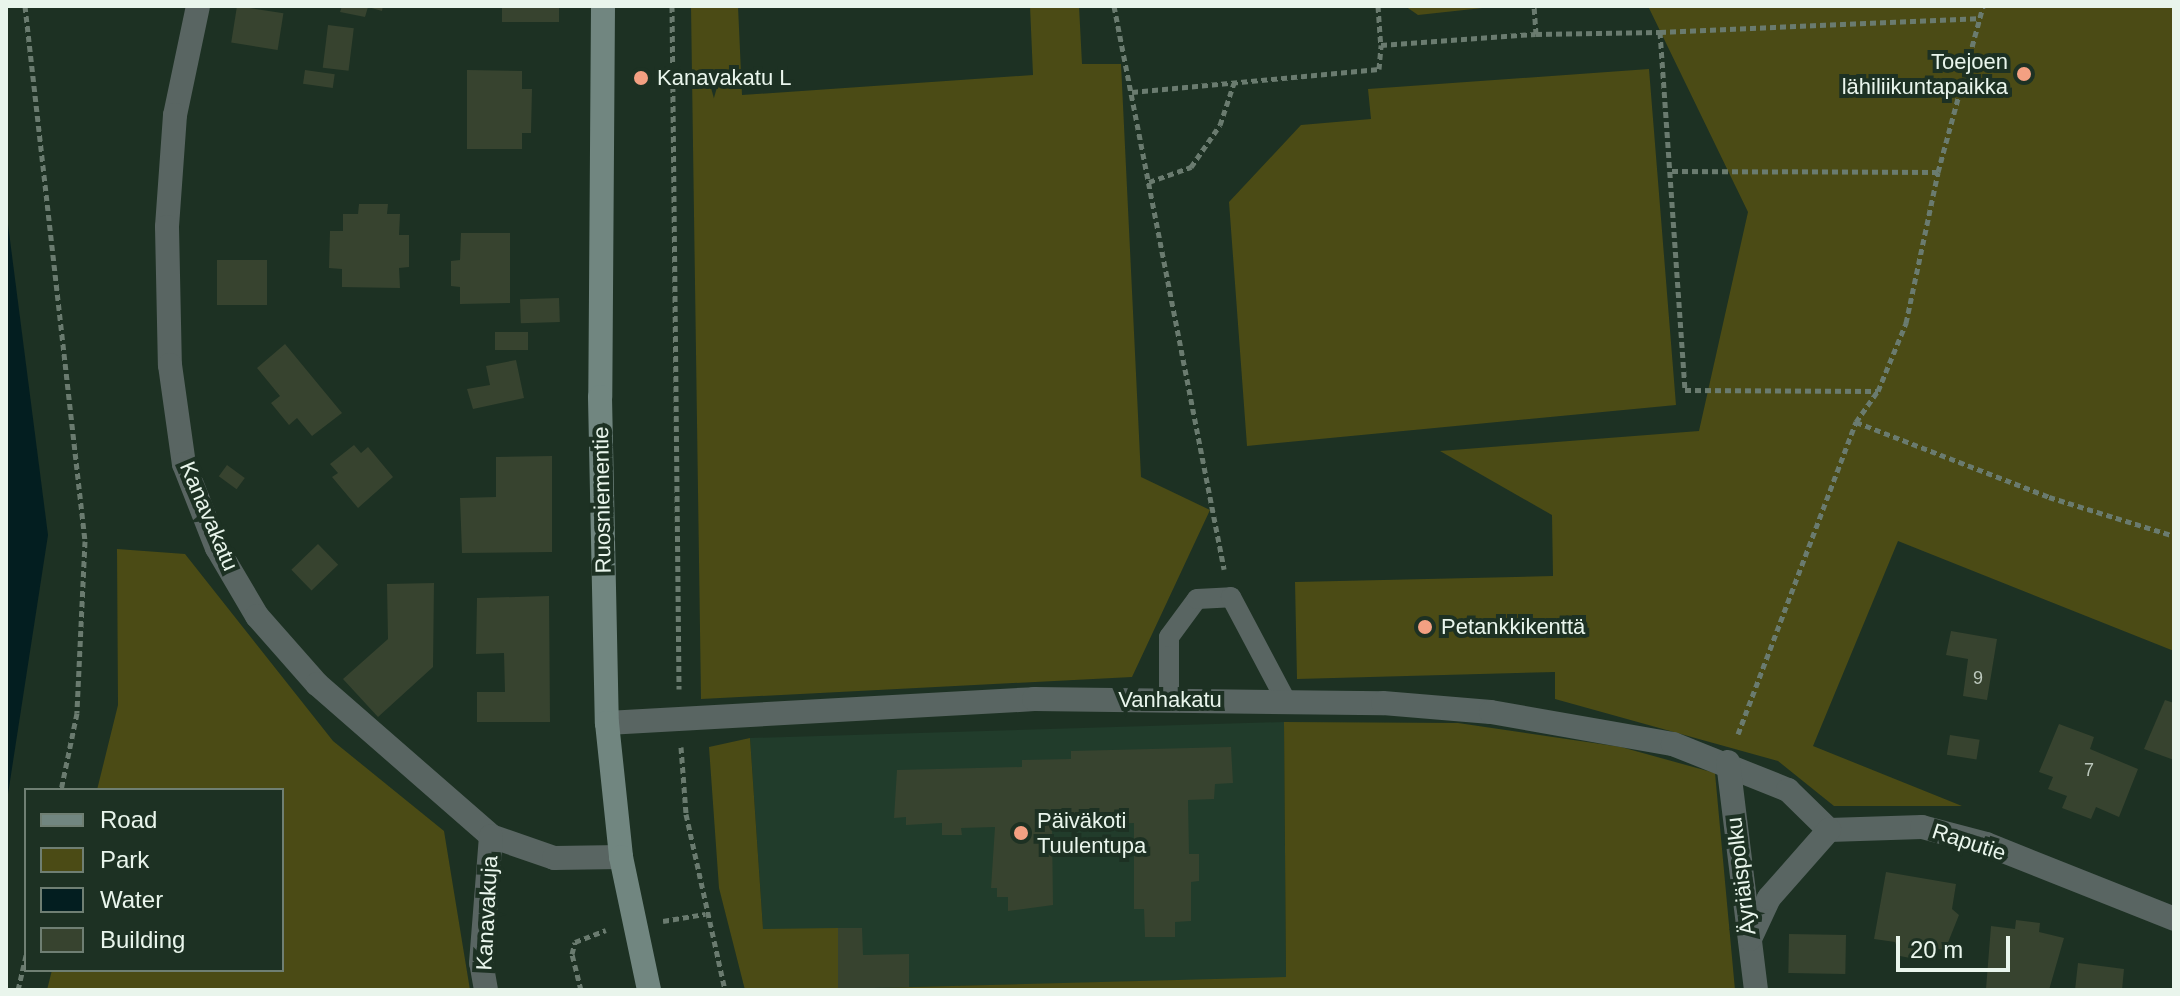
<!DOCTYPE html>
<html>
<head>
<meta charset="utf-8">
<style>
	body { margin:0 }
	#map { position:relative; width:2180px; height:996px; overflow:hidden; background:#1d3123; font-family:Arial,sans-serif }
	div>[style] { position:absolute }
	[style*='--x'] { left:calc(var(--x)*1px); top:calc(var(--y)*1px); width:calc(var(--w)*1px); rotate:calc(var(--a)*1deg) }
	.built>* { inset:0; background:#213c2b }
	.green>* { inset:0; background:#4b4b15 }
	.water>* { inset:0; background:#031e20 }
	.building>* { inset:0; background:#37432f; transform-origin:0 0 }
	.path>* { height:5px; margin-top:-2.5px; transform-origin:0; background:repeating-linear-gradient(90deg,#6a7b6f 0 6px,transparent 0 10px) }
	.lane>* { height:20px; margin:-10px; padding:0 10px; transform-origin:10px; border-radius:10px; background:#596562 }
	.street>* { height:24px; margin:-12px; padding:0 12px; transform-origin:12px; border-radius:12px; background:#596562 }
	.secondary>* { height:24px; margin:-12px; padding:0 12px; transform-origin:12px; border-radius:12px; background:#718680 }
	.dots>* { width:22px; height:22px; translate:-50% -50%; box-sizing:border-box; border:4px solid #1d3123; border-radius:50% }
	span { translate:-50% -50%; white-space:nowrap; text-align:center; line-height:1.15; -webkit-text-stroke:8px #1d3123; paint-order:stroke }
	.number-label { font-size:18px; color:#bcc8bd }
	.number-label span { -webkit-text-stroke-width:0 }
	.poi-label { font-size:22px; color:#e9f5ec }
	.right { translate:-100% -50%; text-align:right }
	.left { translate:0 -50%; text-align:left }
	.street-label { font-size:22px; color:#e9f5ec }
	.frame { position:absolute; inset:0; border:8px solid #e9f5ec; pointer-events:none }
	.legend { position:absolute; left:24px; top:788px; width:260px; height:184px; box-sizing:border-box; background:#1d3123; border:2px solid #6f7f73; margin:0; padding:10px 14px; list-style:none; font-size:24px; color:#e9f5ec }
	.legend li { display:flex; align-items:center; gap:16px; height:40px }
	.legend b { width:40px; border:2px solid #6f7f73 }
	.scale { position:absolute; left:1896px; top:936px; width:114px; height:36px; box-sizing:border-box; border:4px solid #e9f5ec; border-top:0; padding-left:10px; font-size:24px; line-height:28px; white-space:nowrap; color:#e9f5ec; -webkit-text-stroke:6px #1d3123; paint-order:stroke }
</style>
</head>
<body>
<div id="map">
	<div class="built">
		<i style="clip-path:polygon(1284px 722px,1286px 978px,838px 989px,763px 929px,750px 738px)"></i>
	</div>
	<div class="green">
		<i style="clip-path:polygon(691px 6px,738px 6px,742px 95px,1033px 75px,1030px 6px,1079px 6px,1082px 64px,1121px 64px,1141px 477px,1210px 510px,1132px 677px,701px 699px)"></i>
		<i style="clip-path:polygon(1405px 6px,1501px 6px,1418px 15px)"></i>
		<i style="clip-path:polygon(1648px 6px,2174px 6px,2174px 651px,1898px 541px,1813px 746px,1962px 806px,1834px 806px,1778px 761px,1555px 699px,1555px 672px,1297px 679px,1295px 582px,1553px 576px,1552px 515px,1440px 451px,1699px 431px,1748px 212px)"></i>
		<i style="clip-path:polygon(1649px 69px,1676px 405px,1247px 446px,1229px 202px,1301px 125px,1371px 119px,1368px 89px)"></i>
		<i style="clip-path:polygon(117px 549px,185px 554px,333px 741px,444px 831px,470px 990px,47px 990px,52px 970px,282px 970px,282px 790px,97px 790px,118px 705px)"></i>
		<i style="clip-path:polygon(1284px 722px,1458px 723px,1621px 747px,1715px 773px,1735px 990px,745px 990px,719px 888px,709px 747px,750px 738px,763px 929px,838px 928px,839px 989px,1286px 977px)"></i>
	</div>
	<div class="water">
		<i style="clip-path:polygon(6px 209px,48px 535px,6px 807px)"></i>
	</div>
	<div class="building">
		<i style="left:237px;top:6px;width:47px;height:37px;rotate:9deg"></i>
		<i style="clip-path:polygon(342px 6px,383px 6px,382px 11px,368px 7px,365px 17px,340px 12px)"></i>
		<i style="left:502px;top:6px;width:57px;height:16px"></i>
		<i style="left:328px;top:25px;width:26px;height:43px;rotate:7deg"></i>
		<i style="left:305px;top:70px;width:30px;height:14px;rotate:8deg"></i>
		<i style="clip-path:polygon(467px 70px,522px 71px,522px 89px,532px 89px,531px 133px,522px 133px,522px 149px,467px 149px)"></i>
		<i style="clip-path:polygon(359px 204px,388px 204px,387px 214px,400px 214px,399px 235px,409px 235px,409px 267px,399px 268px,400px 288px,342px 287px,342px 269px,329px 268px,330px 231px,343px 231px,343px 214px,358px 214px)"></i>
		<i style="clip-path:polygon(461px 233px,510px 233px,510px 303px,460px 304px,460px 287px,451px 286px,451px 261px,460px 260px)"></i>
		<i style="left:217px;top:260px;width:50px;height:45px"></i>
		<i style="left:559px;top:298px;width:24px;height:39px;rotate:88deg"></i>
		<i style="left:495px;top:332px;width:33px;height:18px"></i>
		<i style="clip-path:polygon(285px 344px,342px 413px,312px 436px,297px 418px,289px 425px,271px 403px,280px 396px,257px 368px)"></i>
		<i style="clip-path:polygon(516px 360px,524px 398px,473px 409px,467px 389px,490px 385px,486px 366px)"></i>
		<i style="clip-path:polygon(354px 445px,361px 453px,368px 447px,393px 477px,358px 508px,332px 477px,338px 473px,330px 464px)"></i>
		<i style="clip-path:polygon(552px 456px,552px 552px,462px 553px,460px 498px,496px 497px,496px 457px)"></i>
		<i style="left:227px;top:465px;width:22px;height:14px;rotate:36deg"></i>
		<i style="left:318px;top:544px;width:29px;height:37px;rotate:46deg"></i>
		<i style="clip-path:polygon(434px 583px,433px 667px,378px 717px,343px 679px,388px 639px,387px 584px)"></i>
		<i style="clip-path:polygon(549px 596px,550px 722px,477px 722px,477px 692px,505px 692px,504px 653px,476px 654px,477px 598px)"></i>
		<i style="clip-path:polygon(1951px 631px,1997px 639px,1987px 700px,1963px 696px,1968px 659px,1946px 655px)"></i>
		<i style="clip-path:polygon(2165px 700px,2174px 703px,2174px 760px,2144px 749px)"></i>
		<i style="clip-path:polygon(2059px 724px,2094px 737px,2090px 749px,2138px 769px,2119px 817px,2096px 807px,2091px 819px,2062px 808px,2067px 796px,2048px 789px,2053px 777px,2039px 772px)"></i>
		<i style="left:1950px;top:735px;width:30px;height:20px;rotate:9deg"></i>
		<i style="clip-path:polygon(1231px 747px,1233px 783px,1215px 784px,1214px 799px,1188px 800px,1189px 854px,1199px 854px,1199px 881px,1191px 882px,1191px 921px,1175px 922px,1175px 937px,1145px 937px,1144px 909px,1134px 909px,1134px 823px,1052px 826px,1053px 905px,1008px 911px,1008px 897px,997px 897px,997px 888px,991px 888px,995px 827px,961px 828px,962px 835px,942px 835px,942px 823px,906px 825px,906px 817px,894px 818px,897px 770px,1022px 767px,1022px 760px,1071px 759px,1071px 751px)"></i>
		<i style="clip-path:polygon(1886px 872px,1956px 884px,1952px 909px,1959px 915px,1945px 950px,1925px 947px,1915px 959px,1900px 956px,1895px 942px,1874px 939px)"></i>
		<i style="clip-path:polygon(2016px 920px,2040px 923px,2039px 932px,2064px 938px,2049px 990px,1986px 989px,1991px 926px,2015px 929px)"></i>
		<i style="clip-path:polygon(838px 928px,862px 928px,863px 955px,909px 954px,909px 987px,838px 989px)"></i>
		<i style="left:1789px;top:934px;width:57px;height:39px;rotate:1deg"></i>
		<i style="clip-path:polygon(2078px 963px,2124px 969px,2122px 990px,2075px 990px)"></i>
	</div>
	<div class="path">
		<i style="--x:25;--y:6;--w:538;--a:83.6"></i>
		<i style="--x:85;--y:541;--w:172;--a:92.7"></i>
		<i style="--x:77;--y:713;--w:79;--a:101.7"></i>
		<i style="--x:672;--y:6;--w:683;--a:89.41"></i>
		<i style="--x:1114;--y:6;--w:574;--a:78.94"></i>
		<i style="--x:1378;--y:6;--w:39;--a:86"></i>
		<i style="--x:1381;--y:45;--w:155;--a:-4.1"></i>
		<i style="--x:1536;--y:34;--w:28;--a:-94"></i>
		<i style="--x:1660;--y:32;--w:318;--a:-2.5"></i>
		<i style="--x:1536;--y:34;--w:124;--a:-0.9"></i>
		<i style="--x:1660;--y:32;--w:359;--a:86"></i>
		<i style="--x:1685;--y:390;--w:193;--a:0.3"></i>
		<i style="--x:1132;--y:92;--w:248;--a:-5.3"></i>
		<i style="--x:1379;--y:69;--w:24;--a:-85"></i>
		<i style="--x:1672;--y:171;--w:266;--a:0.2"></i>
		<i style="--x:1149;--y:182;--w:45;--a:-19.7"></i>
		<i style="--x:1191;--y:167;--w:51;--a:-55.4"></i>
		<i style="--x:1220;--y:125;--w:44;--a:-71.6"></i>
		<i style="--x:1856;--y:422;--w:207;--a:21.2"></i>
		<i style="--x:2049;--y:497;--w:131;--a:17.3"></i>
		<i style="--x:1738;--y:734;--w:334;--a:-69.3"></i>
		<i style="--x:1856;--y:422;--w:38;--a:-55"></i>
		<i style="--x:1878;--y:391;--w:74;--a:-67.6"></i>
		<i style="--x:1906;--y:323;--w:154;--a:-78"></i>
		<i style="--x:1938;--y:172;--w:172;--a:-74.8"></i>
		<i style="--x:681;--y:747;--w:67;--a:85.7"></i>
		<i style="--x:686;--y:814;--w:180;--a:77.5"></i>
		<i style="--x:663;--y:921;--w:43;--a:-9.5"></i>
		<i style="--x:18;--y:990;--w:37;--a:-77"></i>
		<i style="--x:581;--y:990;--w:37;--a:-104"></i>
		<i style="--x:572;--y:954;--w:12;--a:-76"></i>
		<i style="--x:575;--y:942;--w:33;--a:-21"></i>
	</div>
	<div class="lane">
		<i style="--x:1169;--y:699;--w:62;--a:-90"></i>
		<i style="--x:1169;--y:637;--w:47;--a:-53.6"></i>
		<i style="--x:1197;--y:599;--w:34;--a:-3"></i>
		<i style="--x:1231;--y:597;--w:118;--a:62.1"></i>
	</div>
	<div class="street">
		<i style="--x:198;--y:6;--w:111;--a:101.9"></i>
		<i style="--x:175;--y:115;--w:112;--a:94.1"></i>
		<i style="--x:167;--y:227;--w:138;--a:88.8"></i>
		<i style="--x:170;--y:365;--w:100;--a:82"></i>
		<i style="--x:184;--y:464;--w:90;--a:68.6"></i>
		<i style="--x:217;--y:548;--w:79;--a:59.5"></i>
		<i style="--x:257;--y:616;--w:91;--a:48.6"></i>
		<i style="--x:317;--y:684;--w:231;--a:41.1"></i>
		<i style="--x:491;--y:836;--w:67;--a:19.2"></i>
		<i style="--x:554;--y:858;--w:67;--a:-0.9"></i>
		<i style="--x:607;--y:723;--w:428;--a:-3.2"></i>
		<i style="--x:1034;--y:699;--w:349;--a:0.7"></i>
		<i style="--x:1383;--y:703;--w:108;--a:4.8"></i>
		<i style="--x:1491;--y:712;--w:185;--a:10"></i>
		<i style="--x:1673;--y:744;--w:124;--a:21.8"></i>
		<i style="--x:1788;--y:790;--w:57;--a:44.3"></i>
		<i style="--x:1829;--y:830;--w:93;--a:-1.8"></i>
		<i style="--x:1922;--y:827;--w:66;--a:14.9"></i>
		<i style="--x:1986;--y:844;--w:202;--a:21.7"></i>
		<i style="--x:1728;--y:762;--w:230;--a:83"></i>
		<i style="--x:1750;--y:939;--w:45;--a:-65.1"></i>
		<i style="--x:1769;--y:898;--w:91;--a:-48.6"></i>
		<i style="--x:486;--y:990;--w:27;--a:-100"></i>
		<i style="--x:481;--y:963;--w:127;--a:-85.5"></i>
	</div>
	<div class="secondary">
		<i style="--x:603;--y:6;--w:391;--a:90.4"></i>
		<i style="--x:600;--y:397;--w:326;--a:88.8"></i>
		<i style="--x:607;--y:723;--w:135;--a:84"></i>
		<i style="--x:621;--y:857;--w:136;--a:78.1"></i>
	</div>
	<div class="dots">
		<i style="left:2024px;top:74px;background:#f3a082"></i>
		<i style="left:641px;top:78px;background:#f3a082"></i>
		<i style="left:1425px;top:627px;background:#f3a082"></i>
		<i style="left:1021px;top:833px;background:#f3a082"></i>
	</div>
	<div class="number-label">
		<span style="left:1978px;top:678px">9</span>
		<span style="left:2089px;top:770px">7</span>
	</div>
	<div class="poi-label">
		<span class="right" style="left:2008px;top:74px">Toejoen<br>lähiliikuntapaikka</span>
		<span class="left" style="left:657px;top:78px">Kanavakatu L</span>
		<span class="left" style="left:1441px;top:627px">Petankkikenttä</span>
		<span class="left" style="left:1037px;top:833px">Päiväkoti<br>Tuulentupa</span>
	</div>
	<div class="street-label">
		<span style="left:602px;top:500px;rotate:-91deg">Ruosniementie</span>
		<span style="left:209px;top:516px;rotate:67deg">Kanavakatu</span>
		<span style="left:1170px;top:700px">Vanhakatu</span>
		<span style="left:1969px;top:842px;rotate:18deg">Raputie</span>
		<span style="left:1741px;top:876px;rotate:-97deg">Äyriäispolku</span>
		<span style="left:487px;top:913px;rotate:-87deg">Kanavakuja</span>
	</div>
	<div class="frame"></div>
	<ul class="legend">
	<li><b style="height:10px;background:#718680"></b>Road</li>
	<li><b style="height:22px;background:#4b4b15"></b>Park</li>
	<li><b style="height:22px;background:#031e20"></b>Water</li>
	<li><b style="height:22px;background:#37432f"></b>Building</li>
	</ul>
	<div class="scale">20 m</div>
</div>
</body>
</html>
